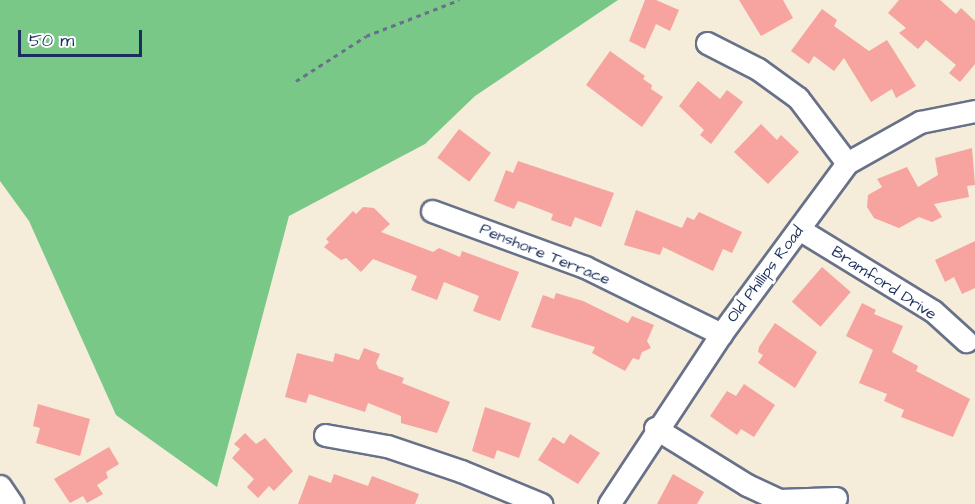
<!DOCTYPE html>
<html>
<head>
<meta charset="utf-8">
<style>
	body { margin:0 }
	#map { position:relative; width:975px; height:504px; overflow:hidden; background:#f5ecd9; font-family:"Architects Daughter",sans-serif }
	div>[style] { position:absolute }
	[style*='--x'] { left:calc(var(--x)*1px); top:calc(var(--y)*1px); width:calc(var(--w)*1px); rotate:calc(var(--a)*1deg) }
	.green>* { inset:0; background:#79c888 }
	.building>* { inset:0; background:#f7a39f; transform-origin:0 0 }
	.path>* { height:3px; margin-top:-1.5px; transform-origin:0; background:repeating-linear-gradient(90deg,#677189 0 4.5px,transparent 0 9px) }
	.roads { filter:drop-shadow(2px 0 #677189) drop-shadow(-2px 0 #677189) drop-shadow(0 2px #677189) drop-shadow(0 -2px #677189) }
	.minor>* { height:21px; margin:-10.5px; padding:0 10.5px; transform-origin:10.5px; border-radius:10.5px; background:#fff }
	span { translate:-50% -50%; white-space:nowrap; text-align:center; line-height:1.15; -webkit-text-stroke:5px #fff; paint-order:stroke }
	.street-label { font-size:16px; color:#1b2f5e }
	.scale { position:absolute; left:18px; top:30px; width:124px; height:27px; box-sizing:border-box; border:3px solid #1b2f5e; border-top:0; padding-left:8px; font-size:18px; line-height:21px; white-space:nowrap; color:#1b2f5e; -webkit-text-stroke:4px #fff; paint-order:stroke }
</style>
</head>
<body>
<div id="map">
	<div class="green">
		<i style="clip-path:polygon(0 0,618px 0,475px 96px,425px 144px,289px 216px,217px 487px,116px 415px,29px 221px,0 181px)"></i>
	</div>
	<div class="building">
		<i style="clip-path:polygon(645px 0,656px 0,679px 10px,670px 31px,656px 24px,645px 49px,629px 41px)"></i>
		<i style="clip-path:polygon(739px 0,783px 0,793px 18px,761px 36px)"></i>
		<i style="clip-path:polygon(899px 0,940px 0,956px 14px,961px 8px,975px 21px,975px 64px,960px 82px,949px 73px,956px 65px,926px 40px,918px 49px,899px 33px,906px 28px,888px 13px)"></i>
		<i style="clip-path:polygon(822px 9px,837px 20px,834px 26px,869px 51px,887px 40px,916px 86px,896px 98px,892px 89px,871px 102px,844px 58px,834px 71px,814px 56px,809px 64px,791px 51px)"></i>
		<i style="clip-path:polygon(610px 51px,645px 76px,643px 79px,652px 85px,651px 89px,663px 97px,642px 127px,586px 85px)"></i>
		<i style="clip-path:polygon(698px 81px,720px 99px,727px 90px,743px 102px,711px 144px,700px 135px,704px 130px,679px 106px)"></i>
		<i style="clip-path:polygon(761px 124px,777px 140px,781px 135px,799px 152px,768px 184px,734px 152px)"></i>
		<i style="left:459px;top:129px;width:40px;height:36px;rotate:37deg"></i>
		<i style="clip-path:polygon(972px 148px,975px 185px,967px 186px,969px 197px,934px 204px,942px 217px,932px 222px,919px 217px,899px 228px,874px 218px,867px 207px,868px 195px,882px 187px,877px 179px,907px 167px,918px 187px,938px 175px,935px 158px)"></i>
		<i style="clip-path:polygon(518px 161px,614px 193px,601px 227px,575px 217px,571px 227px,551px 220px,553px 214px,527px 204px,518px 201px,514px 209px,494px 201px,506px 170px,513px 173px)"></i>
		<i style="clip-path:polygon(363px 207px,374px 208px,390px 224px,381px 232px,433px 252px,439px 248px,460px 257px,462px 251px,519px 272px,500px 321px,473px 311px,479px 296px,444px 282px,437px 300px,411px 290px,417px 276px,373px 259px,361px 272px,346px 258px,341px 260px,324px 247px,329px 242px,326px 239px,353px 211px,356px 214px)"></i>
		<i style="clip-path:polygon(636px 210px,682px 228px,687px 217px,694px 220px,699px 212px,742px 232px,732px 253px,723px 249px,713px 271px,663px 247px,660px 255px,624px 245px)"></i>
		<i style="clip-path:polygon(975px 241px,975px 288px,962px 294px,954px 277px,945px 282px,935px 260px)"></i>
		<i style="left:822px;top:267px;width:38px;height:46px;rotate:41deg"></i>
		<i style="clip-path:polygon(556px 293px,583px 301px,628px 323px,632px 316px,654px 325px,647px 341px,651px 348px,642px 352px,639px 360px,633px 358px,625px 371px,592px 353px,595px 347px,531px 327px,543px 295px,554px 299px)"></i>
		<i style="clip-path:polygon(862px 303px,876px 310px,874px 314px,903px 326px,892px 352px,918px 366px,916px 371px,970px 399px,953px 437px,901px 417px,904px 410px,884px 401px,887px 394px,859px 383px,873px 350px,846px 336px)"></i>
		<i style="clip-path:polygon(775px 323px,817px 352px,795px 388px,758px 363px,763px 355px,758px 352px,759px 347px)"></i>
		<i style="clip-path:polygon(364px 348px,380px 354px,376px 363px,379px 369px,404px 378px,402px 383px,450px 402px,437px 433px,401px 423px,401px 416px,368px 403px,365px 412px,309px 394px,306px 403px,285px 397px,297px 353px,333px 362px,335px 353px,359px 360px)"></i>
		<i style="clip-path:polygon(744px 384px,775px 405px,754px 437px,741px 429px,737px 435px,710px 416px,727px 391px,736px 396px)"></i>
		<i style="clip-path:polygon(38px 404px,90px 419px,80px 456px,36px 443px,40px 428px,33px 426px)"></i>
		<i style="clip-path:polygon(485px 407px,531px 423px,519px 458px,497px 450px,494px 459px,472px 451px)"></i>
		<i style="clip-path:polygon(245px 433px,256px 444px,265px 438px,293px 471px,274px 491px,269px 486px,258px 498px,247px 487px,254px 479px,232px 458px,240px 449px,234px 444px)"></i>
		<i style="clip-path:polygon(570px 434px,600px 453px,578px 484px,538px 460px,553px 437px,564px 444px)"></i>
		<i style="clip-path:polygon(109px 447px,119px 464px,106px 472px,108px 478px,97px 485px,103px 494px,87px 503px,83px 496px,70px 503px,54px 479px)"></i>
		<i style="clip-path:polygon(334px 474px,368px 486px,372px 476px,419px 494px,415px 504px,298px 504px,309px 475px,331px 483px)"></i>
		<i style="clip-path:polygon(673px 474px,704px 492px,697px 504px,657px 504px)"></i>
	</div>
	<div class="path">
		<i style="--x:296;--y:81;--w:83;--a:-32.7"></i>
		<i style="--x:366;--y:36;--w:100;--a:-21.2"></i>
	</div>
	<div class="roads">
		<div class="minor">
			<i style="--x:707;--y:43;--w:57;--a:27"></i>
			<i style="--x:758;--y:69;--w:49;--a:35.9"></i>
			<i style="--x:798;--y:98;--w:81;--a:53"></i>
			<i style="--x:432;--y:211;--w:163;--a:20.1"></i>
			<i style="--x:585;--y:267;--w:152;--a:26.2"></i>
			<i style="--x:799;--y:229;--w:157;--a:31.5"></i>
			<i style="--x:933;--y:311;--w:45;--a:42.3"></i>
			<i style="--x:655;--y:428;--w:108;--a:31.8"></i>
			<i style="--x:747;--y:485;--w:35;--a:25"></i>
			<i style="--x:779;--y:500;--w:57;--a:-2"></i>
			<i style="--x:325;--y:435;--w:63;--a:10.1"></i>
			<i style="--x:387;--y:446;--w:78;--a:18.7"></i>
			<i style="--x:461;--y:471;--w:87;--a:22.4"></i>
			<i style="--x:0;--y:486;--w:22;--a:56"></i>
			<i style="--x:609;--y:504;--w:204;--a:-56.6"></i>
			<i style="--x:721;--y:334;--w:212;--a:-53.6"></i>
			<i style="--x:847;--y:163;--w:84;--a:-29.3"></i>
			<i style="--x:920;--y:122;--w:56;--a:-11.3"></i>
		</div>
	</div>
	<div class="street-label">
		<span style="left:545px;top:254px;rotate:22deg">Penshore Terrace</span>
		<span style="left:765px;top:274px;rotate:-53deg">Old Phillips Road</span>
		<span style="left:884px;top:283px;rotate:33deg">Bramford Drive</span>
	</div>
	<div class="scale">50 m</div>
</div>
</body>
</html>
